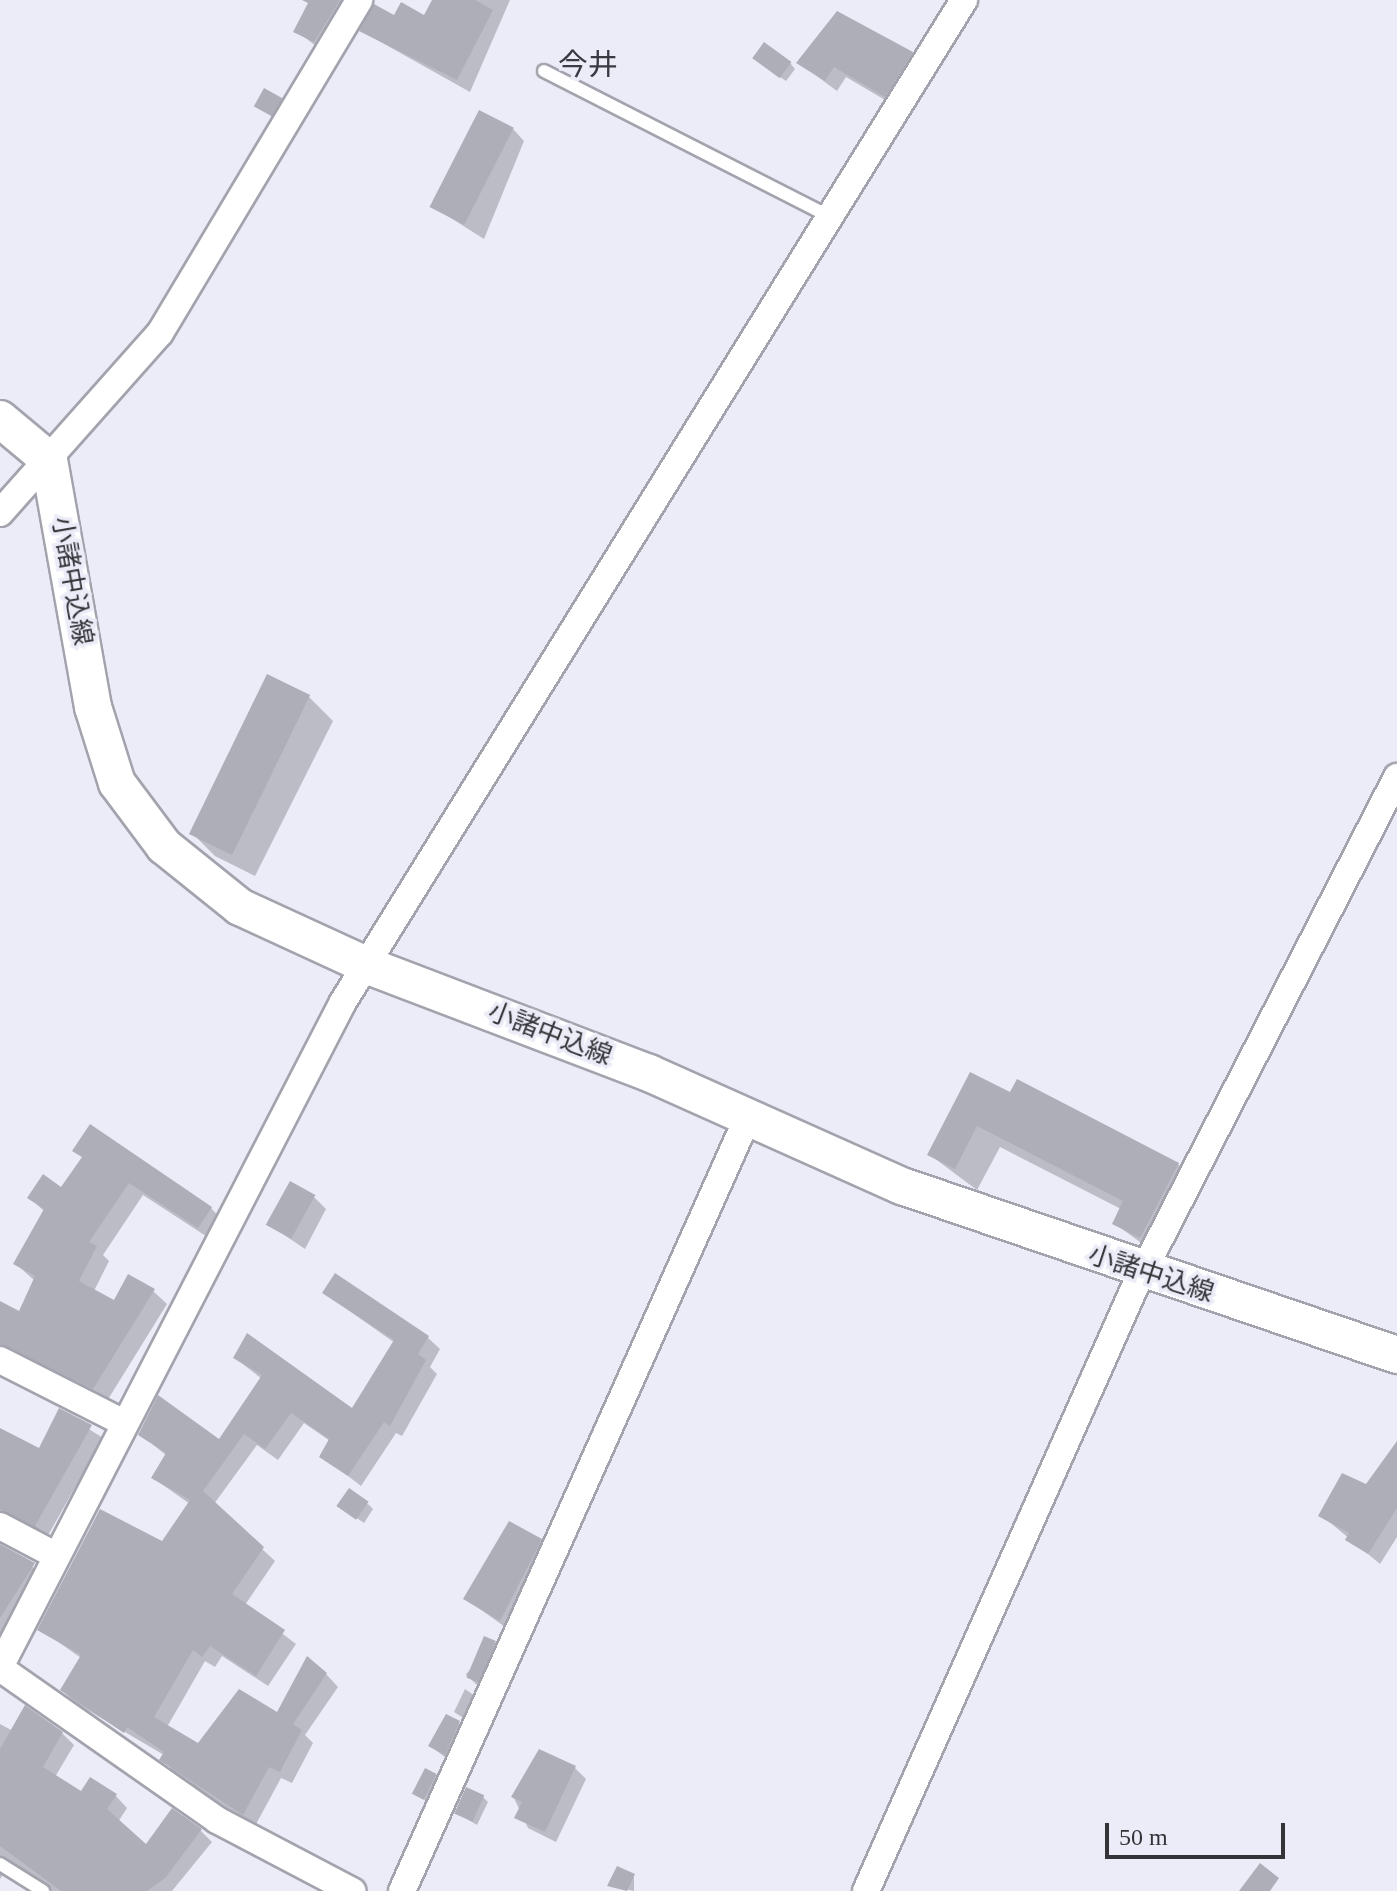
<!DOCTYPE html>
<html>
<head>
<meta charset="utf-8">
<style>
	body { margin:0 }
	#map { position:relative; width:1397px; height:1891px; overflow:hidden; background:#ececf8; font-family:"Times New Roman","Noto Sans JP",serif }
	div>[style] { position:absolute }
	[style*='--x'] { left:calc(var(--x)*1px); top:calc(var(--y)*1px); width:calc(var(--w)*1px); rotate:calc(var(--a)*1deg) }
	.shadow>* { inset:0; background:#0003; transform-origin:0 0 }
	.building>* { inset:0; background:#adaeb8; transform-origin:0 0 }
	.roads { filter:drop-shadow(2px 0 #a2a3ad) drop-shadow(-2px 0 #a2a3ad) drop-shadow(0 2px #a2a3ad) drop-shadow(0 -2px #a2a3ad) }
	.service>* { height:12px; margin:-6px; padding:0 6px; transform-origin:6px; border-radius:6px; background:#fff }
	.minor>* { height:26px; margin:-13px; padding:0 13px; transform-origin:13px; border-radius:13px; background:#fff }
	.secondary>* { height:36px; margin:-18px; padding:0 18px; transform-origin:18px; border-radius:18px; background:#fff }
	span { translate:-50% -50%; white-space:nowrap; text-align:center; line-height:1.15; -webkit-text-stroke:7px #ececf8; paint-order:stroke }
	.street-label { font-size:26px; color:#333338 }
	.quarter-label { font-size:30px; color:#3a3a43 }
	.scale { position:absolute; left:1105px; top:1823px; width:180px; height:36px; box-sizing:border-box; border:4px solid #333338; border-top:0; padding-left:10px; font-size:24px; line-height:28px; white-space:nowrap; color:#333338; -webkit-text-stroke:6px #ececf8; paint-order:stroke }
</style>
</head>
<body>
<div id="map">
	<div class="shadow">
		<i style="clip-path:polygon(312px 0,354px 0,332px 58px,296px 31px)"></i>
		<i style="clip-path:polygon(434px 0,510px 0,470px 92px,361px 31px,394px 17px,425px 18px)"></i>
		<i style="clip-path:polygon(912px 54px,923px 65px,897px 107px,846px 77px,837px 91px,799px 63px)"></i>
		<i style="clip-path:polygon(760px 63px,790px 63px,795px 69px,786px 81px)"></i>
		<i style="clip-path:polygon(281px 99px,286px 105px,277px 120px,256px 105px)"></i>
		<i style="clip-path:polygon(513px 129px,524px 141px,484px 239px,438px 210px)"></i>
		<i style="clip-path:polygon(309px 697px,333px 721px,255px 876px,215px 856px,191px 832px)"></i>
		<i style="clip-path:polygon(1011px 1095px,1178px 1164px,1200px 1187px,1163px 1259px,1114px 1223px,1121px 1209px,1000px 1147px,977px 1190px,930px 1155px)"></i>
		<i style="clip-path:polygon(75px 1150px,211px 1208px,224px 1222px,212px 1240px,143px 1195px,103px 1255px,109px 1261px,94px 1291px,115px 1302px,153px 1291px,167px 1304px,107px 1401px,0 1359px,0 1303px,20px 1314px,35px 1281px,16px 1264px,45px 1212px,30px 1198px,62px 1190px,83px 1158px)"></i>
		<i style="clip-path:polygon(314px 1197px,326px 1209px,305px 1249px,271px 1226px)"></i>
		<i style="clip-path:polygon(324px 1293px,427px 1337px,440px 1349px,430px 1367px,437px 1374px,402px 1436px,396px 1433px,361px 1486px,322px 1456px,330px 1441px,304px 1423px,278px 1460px,257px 1445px,214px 1504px,275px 1561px,245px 1605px,296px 1644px,268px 1686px,222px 1656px,215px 1667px,205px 1661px,167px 1727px,198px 1746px,278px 1715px,326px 1674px,338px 1687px,305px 1735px,313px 1743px,292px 1783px,281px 1778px,255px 1826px,173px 1772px,164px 1755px,74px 1702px,62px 1690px,81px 1658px,40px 1629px,162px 1544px,190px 1504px,153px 1478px,167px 1456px,140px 1434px,219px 1442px,262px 1379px,235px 1358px,353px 1411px,395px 1343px)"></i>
		<i style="clip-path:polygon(60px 1411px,103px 1438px,47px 1537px,0 1529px,0 1431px,40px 1451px)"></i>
		<i style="clip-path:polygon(1397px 1444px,1397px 1537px,1380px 1564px,1321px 1515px,1366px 1486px)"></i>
		<i style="clip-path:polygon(368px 1504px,373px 1509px,364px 1523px,345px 1510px)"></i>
		<i style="clip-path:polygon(540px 1541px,558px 1559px,519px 1637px,466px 1599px)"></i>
		<i style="clip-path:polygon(0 1545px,46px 1576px,0 1667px)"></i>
		<i style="left:495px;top:1643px;width:16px;height:43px;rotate:43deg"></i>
		<i style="clip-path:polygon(465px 1689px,478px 1698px,468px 1721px,454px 1712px)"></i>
		<i style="clip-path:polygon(459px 1723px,471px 1735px,457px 1766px,430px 1746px)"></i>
		<i style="clip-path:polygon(0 1724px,13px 1731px,62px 1733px,74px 1745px,55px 1777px,81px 1794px,116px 1796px,127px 1808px,118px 1822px,147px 1847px,200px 1830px,212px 1842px,172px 1891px,51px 1891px,10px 1864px,0 1879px)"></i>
		<i style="clip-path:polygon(575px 1768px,586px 1779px,556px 1842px,528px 1828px,513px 1796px)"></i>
		<i style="clip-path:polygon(436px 1775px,441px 1781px,431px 1804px,416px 1795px)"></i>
		<i style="clip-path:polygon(482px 1796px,488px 1802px,477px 1825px,457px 1813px)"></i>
		<i style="clip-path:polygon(634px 1876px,634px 1891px,610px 1886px)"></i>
	</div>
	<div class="building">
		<i style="clip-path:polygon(302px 0,340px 0,314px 42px,293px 32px,308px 3px)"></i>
		<i style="clip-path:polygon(432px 0,475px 0,493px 10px,457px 80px,359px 31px,374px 4px,394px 15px,401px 2px,424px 15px)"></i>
		<i style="clip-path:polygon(837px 11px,913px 52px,885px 97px,834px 67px,825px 81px,796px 63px)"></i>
		<i style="left:764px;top:42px;width:34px;height:20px;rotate:36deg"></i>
		<i style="left:264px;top:88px;width:21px;height:21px;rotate:29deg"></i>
		<i style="left:479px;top:110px;width:39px;height:109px;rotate:27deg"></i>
		<i style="left:267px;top:674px;width:48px;height:178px;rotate:26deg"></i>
		<i style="clip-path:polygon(970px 1072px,1010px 1092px,1017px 1079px,1179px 1163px,1140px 1238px,1112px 1224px,1123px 1201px,977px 1126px,955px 1169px,927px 1155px)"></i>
		<i style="clip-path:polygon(90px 1124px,212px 1207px,198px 1228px,129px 1183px,89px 1242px,97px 1246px,79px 1281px,114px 1300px,128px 1274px,155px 1289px,93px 1389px,0 1344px,0 1301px,19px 1311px,35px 1276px,13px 1264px,44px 1209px,27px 1198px,43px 1174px,61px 1187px,82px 1157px,72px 1151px)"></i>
		<i style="left:290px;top:1181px;width:29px;height:50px;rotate:29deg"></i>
		<i style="clip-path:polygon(335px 1273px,429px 1336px,418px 1354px,426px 1360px,390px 1426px,384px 1422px,348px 1476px,319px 1457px,329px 1439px,291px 1413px,265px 1449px,244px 1434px,203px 1491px,264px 1547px,232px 1594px,285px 1630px,256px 1676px,210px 1646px,202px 1657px,193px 1650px,154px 1717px,198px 1743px,239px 1689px,277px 1712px,307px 1656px,327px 1673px,293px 1724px,302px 1730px,280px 1772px,269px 1767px,243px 1815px,159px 1760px,164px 1752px,127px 1727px,124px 1733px,60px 1690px,81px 1655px,37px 1630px,100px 1509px,162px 1541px,190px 1500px,151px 1478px,166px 1453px,138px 1435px,158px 1395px,219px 1439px,262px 1375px,233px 1358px,247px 1333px,352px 1408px,394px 1340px,322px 1293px)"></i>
		<i style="clip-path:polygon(59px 1408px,92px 1425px,35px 1526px,41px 1530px,0 1510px,0 1428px,39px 1448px)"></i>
		<i style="clip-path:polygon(1397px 1441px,1397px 1508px,1368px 1554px,1345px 1540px,1349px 1533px,1318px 1516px,1342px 1473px,1366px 1484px)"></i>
		<i style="left:349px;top:1488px;width:24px;height:22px;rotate:35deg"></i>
		<i style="clip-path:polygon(509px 1521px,542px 1539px,500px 1621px,463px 1599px)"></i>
		<i style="clip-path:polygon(0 1544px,35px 1563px,0 1618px)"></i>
		<i style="left:484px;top:1636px;width:13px;height:45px;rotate:23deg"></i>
		<i style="clip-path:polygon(25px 1705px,63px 1732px,43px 1767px,81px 1791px,90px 1777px,117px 1794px,107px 1809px,146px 1844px,172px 1808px,202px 1829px,165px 1878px,147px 1891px,61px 1891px,0 1846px,0 1749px)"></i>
		<i style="clip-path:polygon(446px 1714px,460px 1721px,445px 1755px,428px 1746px)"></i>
		<i style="clip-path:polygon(539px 1749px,576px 1766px,545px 1832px,514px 1818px,522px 1802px,511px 1797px)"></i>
		<i style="left:425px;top:1768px;width:13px;height:29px;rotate:27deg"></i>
		<i style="left:466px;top:1787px;width:20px;height:29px;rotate:24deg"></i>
		<i style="clip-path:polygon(1260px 1863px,1279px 1878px,1270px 1891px,1239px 1891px)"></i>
		<i style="clip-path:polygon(617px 1866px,635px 1874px,627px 1891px,607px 1886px)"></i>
	</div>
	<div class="roads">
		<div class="service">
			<i style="--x:544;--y:71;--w:323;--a:27"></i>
			<i style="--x:0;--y:1864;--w:51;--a:32.1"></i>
		</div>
		<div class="minor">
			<i style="--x:0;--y:513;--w:241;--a:-48.4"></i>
			<i style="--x:160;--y:333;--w:388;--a:-59.1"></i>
			<i style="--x:0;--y:1360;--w:139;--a:26.9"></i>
			<i style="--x:0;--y:1526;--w:60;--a:27.8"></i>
			<i style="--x:0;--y:1667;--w:748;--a:-62.72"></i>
			<i style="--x:343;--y:1002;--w:1179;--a:-58.21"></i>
			<i style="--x:0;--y:1668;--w:265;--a:35"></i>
			<i style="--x:217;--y:1820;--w:153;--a:27.7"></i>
			<i style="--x:402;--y:1891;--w:846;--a:-65.92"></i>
			<i style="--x:866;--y:1891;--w:657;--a:-66.01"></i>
			<i style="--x:1133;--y:1291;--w:578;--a:-62.81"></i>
		</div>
		<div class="secondary">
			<i style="--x:0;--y:419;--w:64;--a:39.9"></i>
			<i style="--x:49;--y:460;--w:251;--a:79.9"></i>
			<i style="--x:93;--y:707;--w:80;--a:72.5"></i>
			<i style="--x:117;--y:783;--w:79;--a:53.3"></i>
			<i style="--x:164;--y:846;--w:97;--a:38.8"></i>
			<i style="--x:240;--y:907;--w:139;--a:24.7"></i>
			<i style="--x:366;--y:965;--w:303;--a:20.9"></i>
			<i style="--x:649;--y:1073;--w:277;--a:24.1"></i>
			<i style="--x:902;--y:1186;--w:523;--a:18.85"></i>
		</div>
	</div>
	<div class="street-label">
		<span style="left:72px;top:581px;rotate:80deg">小諸中込線</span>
		<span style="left:550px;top:1034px;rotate:21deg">小諸中込線</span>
		<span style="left:1151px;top:1274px;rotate:18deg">小諸中込線</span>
	</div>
	<div class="quarter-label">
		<span style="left:588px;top:65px">今井</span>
	</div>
	<div class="scale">50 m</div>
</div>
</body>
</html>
